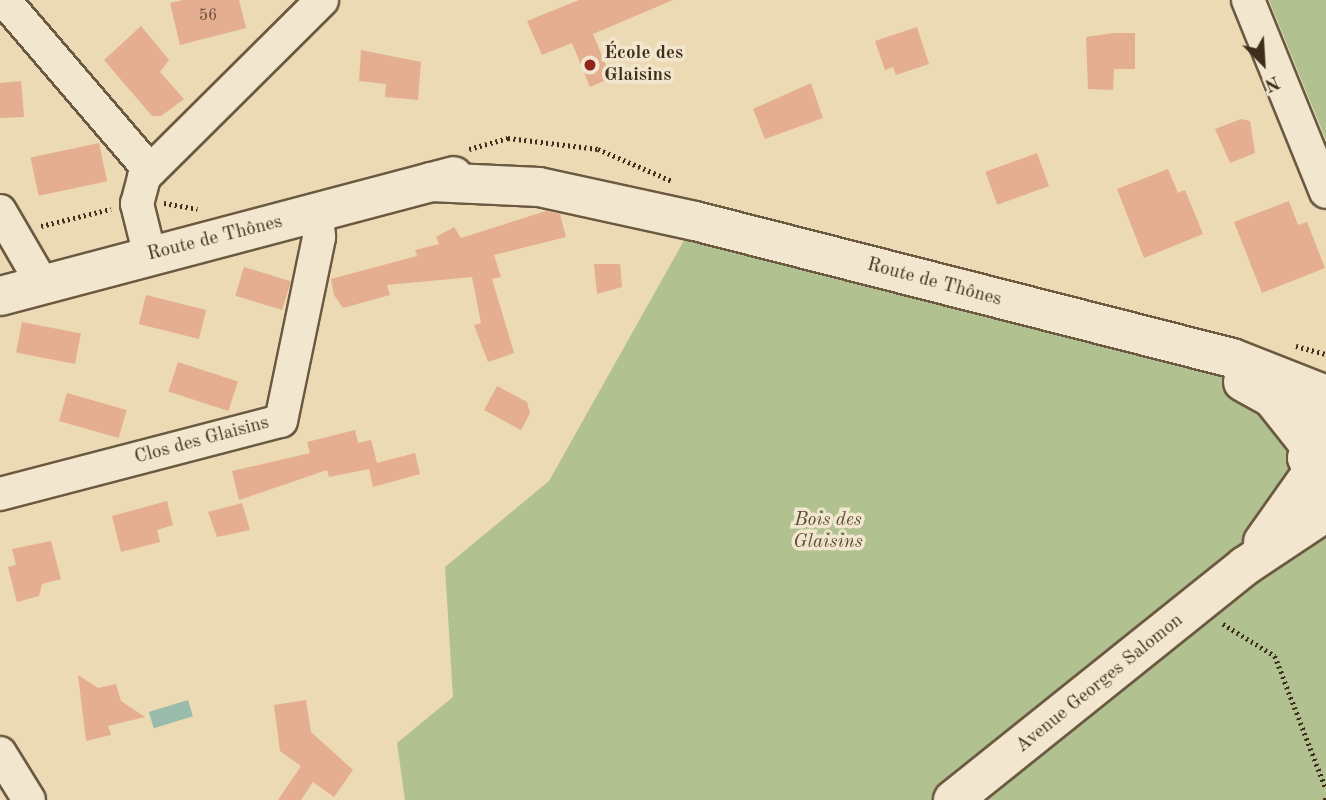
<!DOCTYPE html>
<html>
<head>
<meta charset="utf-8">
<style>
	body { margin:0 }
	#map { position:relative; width:1326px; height:800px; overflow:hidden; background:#ebdab3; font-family:"Old Standard TT",serif }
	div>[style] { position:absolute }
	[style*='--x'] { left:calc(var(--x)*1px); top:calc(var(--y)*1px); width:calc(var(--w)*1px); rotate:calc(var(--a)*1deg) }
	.green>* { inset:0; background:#b2c190 }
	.water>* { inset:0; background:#98bbac; transform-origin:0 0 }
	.building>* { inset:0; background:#e6ae91; transform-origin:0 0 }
	.path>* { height:4.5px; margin-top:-2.25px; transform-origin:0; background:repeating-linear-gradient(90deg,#402e1c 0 2px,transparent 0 5.5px) }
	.roads { filter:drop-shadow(2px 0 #6b5942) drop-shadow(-2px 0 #6b5942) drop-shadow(0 2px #6b5942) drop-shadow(0 -2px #6b5942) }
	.minor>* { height:32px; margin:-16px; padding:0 16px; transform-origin:16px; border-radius:16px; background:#f2e7ce }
	.tertiary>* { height:38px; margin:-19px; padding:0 19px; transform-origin:19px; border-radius:19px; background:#f2e7ce }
	.secondary>* { height:38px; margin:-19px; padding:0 19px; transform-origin:19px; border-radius:19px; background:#f2e7ce }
	.dots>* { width:19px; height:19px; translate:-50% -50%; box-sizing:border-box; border:4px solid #f2e7ce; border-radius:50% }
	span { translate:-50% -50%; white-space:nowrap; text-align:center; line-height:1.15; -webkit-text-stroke:7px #f2e7ce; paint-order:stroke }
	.number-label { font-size:16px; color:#6a4e39 }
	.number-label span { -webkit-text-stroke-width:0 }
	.poi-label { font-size:19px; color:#402e1c; font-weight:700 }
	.left { translate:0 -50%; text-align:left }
	.street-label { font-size:19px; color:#402e1c }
	.park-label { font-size:19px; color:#574b33; font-style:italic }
	.north { position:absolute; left:1228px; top:28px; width:70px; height:70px; -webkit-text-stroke:5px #f2e7ce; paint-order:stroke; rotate:156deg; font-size:19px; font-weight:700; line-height:28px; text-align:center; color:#402e1c }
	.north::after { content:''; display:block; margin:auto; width:24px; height:32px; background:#402e1c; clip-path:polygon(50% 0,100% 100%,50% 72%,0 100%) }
</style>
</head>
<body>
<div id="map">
	<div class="green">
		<i style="clip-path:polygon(1269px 0,1326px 0,1326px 140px)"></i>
		<i style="clip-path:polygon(695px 221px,1326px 384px,1326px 800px,405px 800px,397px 743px,453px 697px,445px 567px,549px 481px)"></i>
	</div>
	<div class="water">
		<i style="left:188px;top:700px;width:17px;height:41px;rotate:73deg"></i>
	</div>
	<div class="building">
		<i style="clip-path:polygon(183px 0,239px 0,246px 28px,180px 45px,170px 3px)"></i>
		<i style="clip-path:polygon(579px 0,673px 0,593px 34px,611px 78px,590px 87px,572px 43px,542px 55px,527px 21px)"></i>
		<i style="clip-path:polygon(141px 26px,169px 60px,160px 72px,184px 99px,161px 116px,152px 116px,104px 60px)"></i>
		<i style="clip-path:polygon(917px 27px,929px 64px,896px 75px,893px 67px,885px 70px,875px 41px)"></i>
		<i style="clip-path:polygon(1114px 33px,1135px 33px,1135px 69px,1114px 69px,1113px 90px,1088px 89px,1086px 37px)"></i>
		<i style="clip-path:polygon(361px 50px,421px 62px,418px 100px,385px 97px,386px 84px,359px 81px)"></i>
		<i style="clip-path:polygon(21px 81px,24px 117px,0 118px,0 83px)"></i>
		<i style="clip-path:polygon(811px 83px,823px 118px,765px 139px,753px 109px)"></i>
		<i style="clip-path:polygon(1241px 119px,1250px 121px,1255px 153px,1230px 163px,1215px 129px)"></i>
		<i style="left:99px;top:143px;width:39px;height:70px;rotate:78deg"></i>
		<i style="left:1037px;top:153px;width:35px;height:55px;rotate:70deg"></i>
		<i style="clip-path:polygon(1168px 169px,1178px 193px,1185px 190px,1203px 234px,1144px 258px,1117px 189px)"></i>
		<i style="clip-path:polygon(1289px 201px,1298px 225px,1307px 222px,1325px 268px,1262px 293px,1234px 222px)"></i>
		<i style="clip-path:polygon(546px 211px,560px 214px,566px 237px,494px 255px,501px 277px,492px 279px,514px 353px,488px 362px,474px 325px,481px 323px,472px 277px,387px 285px,390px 295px,343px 308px,334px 295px,331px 279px,417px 256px,415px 250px,439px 244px,436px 237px,454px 227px,461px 238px)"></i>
		<i style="clip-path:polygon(594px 264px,620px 264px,622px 287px,597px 294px)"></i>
		<i style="left:244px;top:267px;width:49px;height:30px;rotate:17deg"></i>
		<i style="left:146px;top:295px;width:62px;height:30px;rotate:14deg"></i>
		<i style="left:22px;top:322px;width:60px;height:31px;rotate:11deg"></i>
		<i style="left:178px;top:362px;width:63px;height:31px;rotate:18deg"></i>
		<i style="clip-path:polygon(497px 386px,527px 402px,530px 413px,521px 430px,484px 410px)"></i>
		<i style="left:67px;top:393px;width:62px;height:29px;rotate:16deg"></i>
		<i style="clip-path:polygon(355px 430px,358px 443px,371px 440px,377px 463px,415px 453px,420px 474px,373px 487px,369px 469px,329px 477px,327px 470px,239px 500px,232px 471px,310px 453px,307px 442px)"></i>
		<i style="clip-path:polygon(167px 501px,173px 525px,157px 530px,160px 542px,121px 552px,112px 516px)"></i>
		<i style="clip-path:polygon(242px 503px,250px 530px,217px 537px,208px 512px)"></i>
		<i style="clip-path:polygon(51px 541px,61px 579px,42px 584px,39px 596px,17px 602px,8px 567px,16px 565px,12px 549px)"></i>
		<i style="clip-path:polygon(78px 675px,98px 688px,116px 684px,121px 701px,145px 717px,108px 726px,111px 735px,86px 741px)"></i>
		<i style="clip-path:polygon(306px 700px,311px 732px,353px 770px,334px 797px,313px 782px,301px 800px,278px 800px,301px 766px,280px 751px,274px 705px)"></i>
	</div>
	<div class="path">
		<i style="--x:469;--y:149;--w:41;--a:-15.8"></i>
		<i style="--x:508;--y:138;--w:91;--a:7"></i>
		<i style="--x:598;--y:149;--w:81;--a:23.4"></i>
		<i style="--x:164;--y:203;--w:34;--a:10"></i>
		<i style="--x:41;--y:226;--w:72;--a:-13.7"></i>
		<i style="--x:1296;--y:346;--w:31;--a:15"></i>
		<i style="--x:1223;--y:624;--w:61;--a:31.6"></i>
		<i style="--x:1275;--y:656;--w:142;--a:69"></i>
		<i style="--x:1325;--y:800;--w:4;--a:-76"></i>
	</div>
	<div class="roads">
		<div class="minor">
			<i style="--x:4;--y:0;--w:223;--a:49.4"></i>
			<i style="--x:1248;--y:0;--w:207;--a:67.9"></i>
			<i style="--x:0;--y:211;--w:86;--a:59.8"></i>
			<i style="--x:150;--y:256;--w:54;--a:-104"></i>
			<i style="--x:137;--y:204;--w:28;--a:-75"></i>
			<i style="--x:144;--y:177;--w:251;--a:-44.8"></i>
			<i style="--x:0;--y:494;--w:290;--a:-14.6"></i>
			<i style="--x:281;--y:421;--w:188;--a:-78.3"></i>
			<i style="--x:319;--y:237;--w:24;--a:-95"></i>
			<i style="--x:0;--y:753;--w:55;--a:58.3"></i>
		</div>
		<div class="tertiary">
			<i style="--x:1263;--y:542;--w:83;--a:-54.8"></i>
			<i style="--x:953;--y:800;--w:374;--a:-38.7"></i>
			<i style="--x:1245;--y:566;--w:97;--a:-33.7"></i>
		</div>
		<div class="secondary">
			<i style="--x:431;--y:182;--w:108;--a:2.7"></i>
			<i style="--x:539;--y:187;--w:160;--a:12.3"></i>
			<i style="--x:695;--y:221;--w:554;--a:14.31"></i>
			<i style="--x:1232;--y:358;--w:101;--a:21.5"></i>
			<i style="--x:0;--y:296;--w:469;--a:-14.8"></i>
			<i style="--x:1243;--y:382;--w:33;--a:29"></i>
			<i style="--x:1272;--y:398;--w:56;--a:51.5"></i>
			<i style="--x:1316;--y:420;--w:39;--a:103"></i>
			<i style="--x:1307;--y:458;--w:41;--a:62.2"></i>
		</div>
	</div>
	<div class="dots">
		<i style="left:590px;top:65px;background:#8f2418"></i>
	</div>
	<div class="number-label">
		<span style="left:208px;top:16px">56</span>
	</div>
	<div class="poi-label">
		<span class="left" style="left:604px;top:65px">École des<br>Glaisins</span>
	</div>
	<div class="street-label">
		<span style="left:215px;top:239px;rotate:-14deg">Route de Thônes</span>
		<span style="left:934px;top:283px;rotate:15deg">Route de Thônes</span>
		<span style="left:202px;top:441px;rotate:-15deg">Clos des Glaisins</span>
		<span style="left:1100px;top:684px;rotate:-39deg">Avenue Georges Salomon</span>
	</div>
	<div class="park-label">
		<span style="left:828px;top:532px">Bois des<br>Glaisins</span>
	</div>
	<div class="north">N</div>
</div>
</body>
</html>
